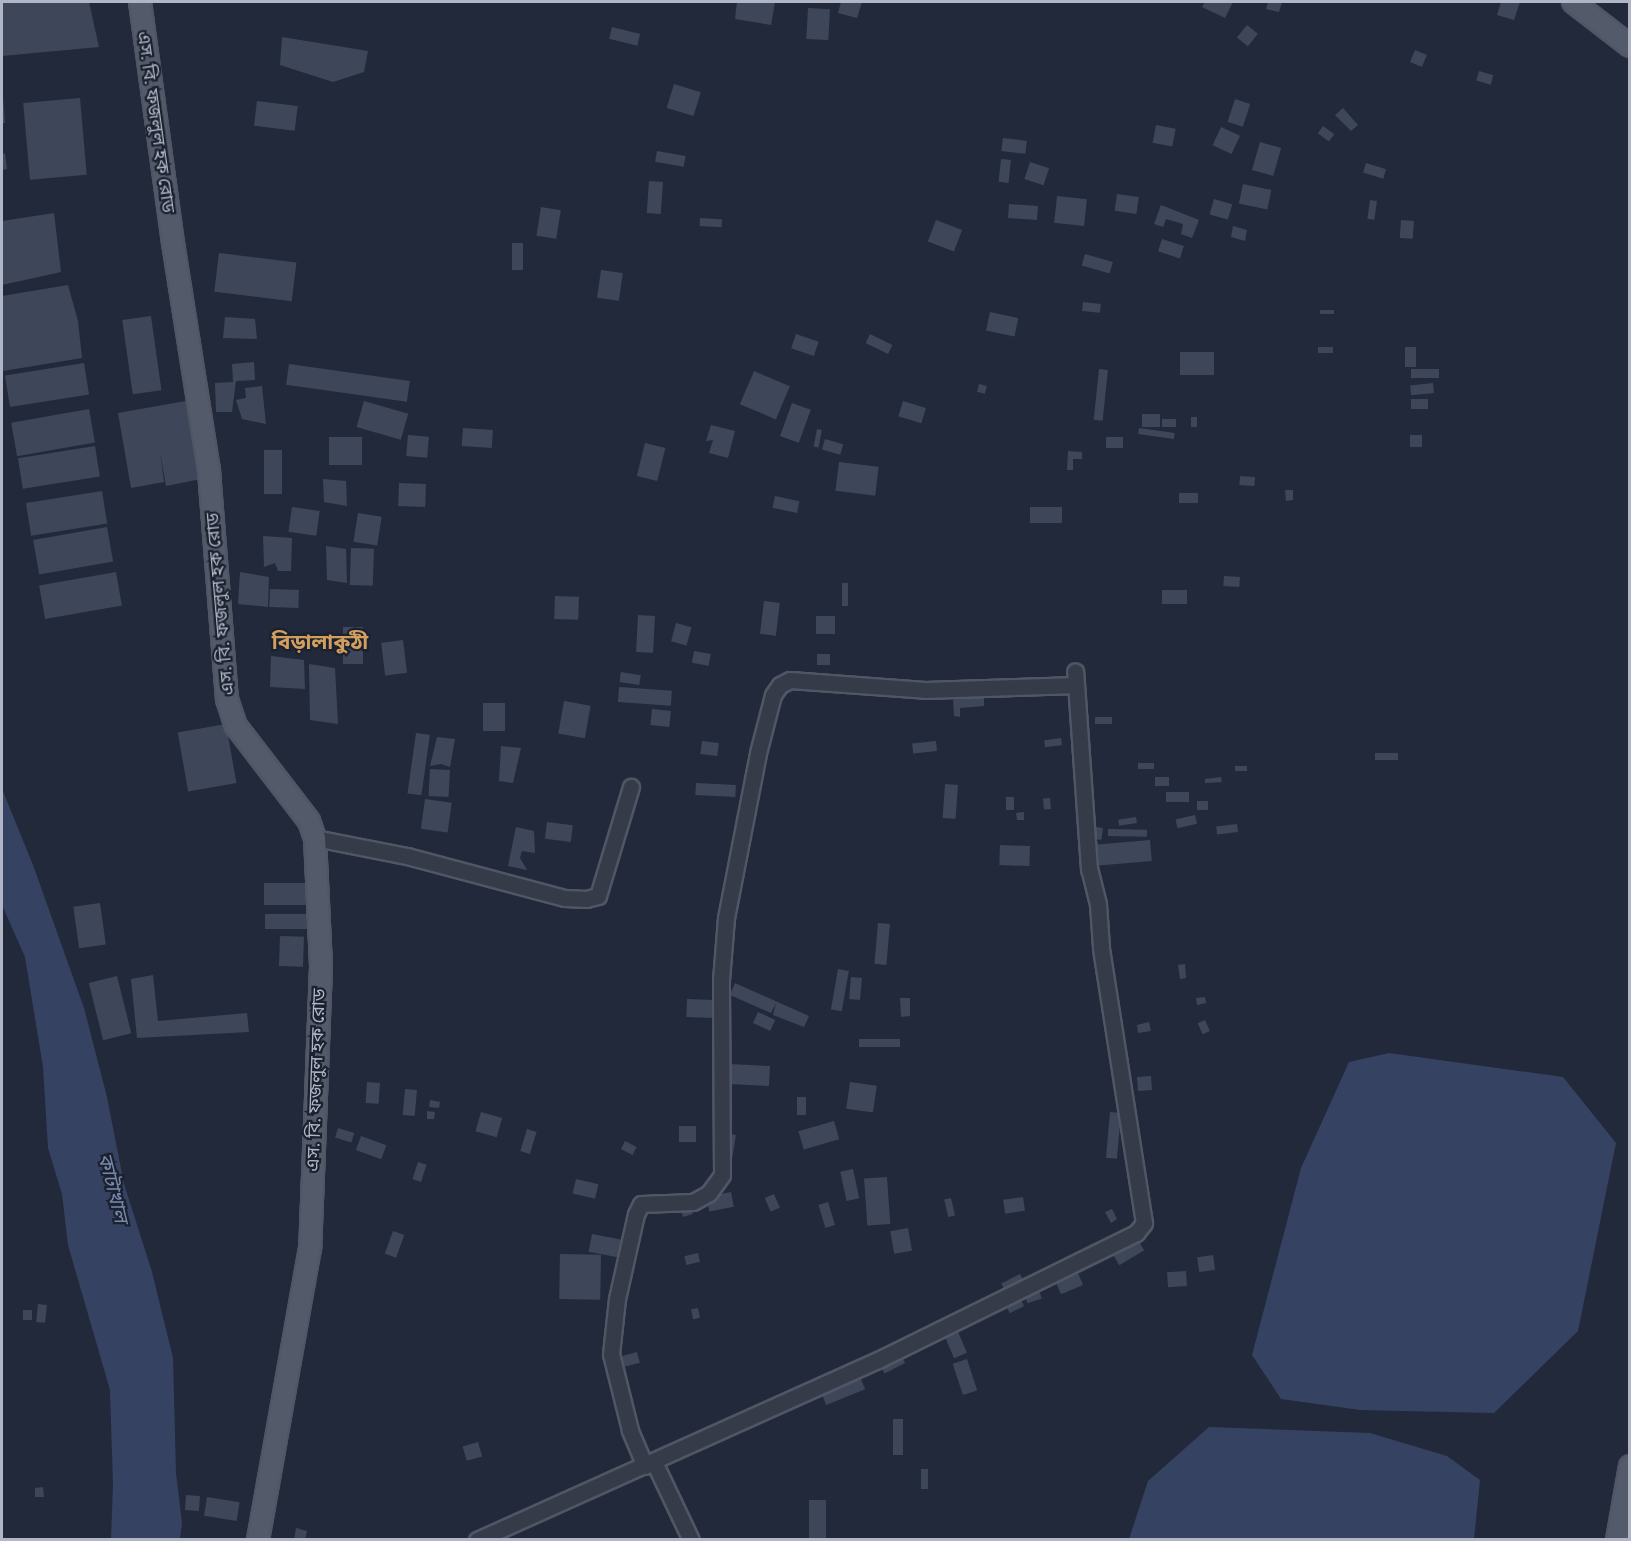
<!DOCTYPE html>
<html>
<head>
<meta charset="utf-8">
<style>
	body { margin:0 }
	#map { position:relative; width:1631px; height:1541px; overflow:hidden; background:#22293a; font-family:Roboto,"Noto Sans Bengali",sans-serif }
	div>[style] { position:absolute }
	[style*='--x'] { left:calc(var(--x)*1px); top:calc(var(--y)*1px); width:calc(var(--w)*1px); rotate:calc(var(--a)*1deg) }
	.water>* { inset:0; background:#364261 }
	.building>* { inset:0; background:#3e4759; transform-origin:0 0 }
	.roads { filter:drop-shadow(2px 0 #515665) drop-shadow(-2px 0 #515665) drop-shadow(0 2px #515665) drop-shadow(0 -2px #515665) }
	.minor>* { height:15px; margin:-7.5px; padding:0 7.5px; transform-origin:7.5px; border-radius:7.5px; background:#363b4a }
	.major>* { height:20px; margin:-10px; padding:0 10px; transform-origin:10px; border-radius:10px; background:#535a6a }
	span { translate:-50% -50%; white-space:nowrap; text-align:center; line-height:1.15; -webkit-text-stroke:4.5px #1b212f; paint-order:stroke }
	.street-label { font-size:18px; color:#b1b6c6 }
	.water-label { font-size:20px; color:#7989ae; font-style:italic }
	.quarter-label { font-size:21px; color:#d29f5f; font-weight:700 }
	.frame { position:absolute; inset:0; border:3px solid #b1b6c6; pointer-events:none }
</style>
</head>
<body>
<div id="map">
	<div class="water">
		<i style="clip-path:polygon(2px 789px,33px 865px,84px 1008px,107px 1097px,124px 1184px,152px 1272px,173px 1358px,176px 1473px,182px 1523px,180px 1539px,111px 1539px,113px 1485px,110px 1390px,68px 1245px,62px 1194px,48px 1148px,43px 1067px,25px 957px,2px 905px)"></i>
		<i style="clip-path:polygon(1389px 1053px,1563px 1077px,1616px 1143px,1578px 1331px,1494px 1413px,1360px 1410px,1281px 1399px,1252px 1355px,1301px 1168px,1349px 1062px)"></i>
		<i style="clip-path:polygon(1209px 1427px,1370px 1433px,1447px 1456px,1480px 1480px,1474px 1539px,1129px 1539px,1148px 1481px)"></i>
	</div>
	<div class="building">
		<i style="clip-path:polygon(2px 2px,89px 2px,99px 47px,2px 56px)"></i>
		<i style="clip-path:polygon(737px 2px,775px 2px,771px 25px,735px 19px)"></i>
		<i style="clip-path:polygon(841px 2px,862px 2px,857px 18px,838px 13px)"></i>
		<i style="clip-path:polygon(1205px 2px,1233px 2px,1225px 18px,1202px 7px)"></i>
		<i style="clip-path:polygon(1268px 2px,1282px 2px,1279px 12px,1266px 9px)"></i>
		<i style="clip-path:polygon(1501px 2px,1520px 2px,1514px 20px,1497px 15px)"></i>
		<i style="left:808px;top:8px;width:22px;height:31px;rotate:3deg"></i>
		<i style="left:1247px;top:25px;width:14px;height:16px;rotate:39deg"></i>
		<i style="left:612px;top:27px;width:29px;height:12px;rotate:14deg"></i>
		<i style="clip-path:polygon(282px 37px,368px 51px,364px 72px,333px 82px,280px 65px)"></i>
		<i style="left:1415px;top:50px;width:13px;height:13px;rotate:23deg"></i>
		<i style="left:1479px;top:71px;width:15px;height:10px;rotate:16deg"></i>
		<i style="left:674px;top:84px;width:28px;height:25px;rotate:17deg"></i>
		<i style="clip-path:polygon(2px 96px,3px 96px,5px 123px,2px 123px)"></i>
		<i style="left:80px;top:98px;width:77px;height:57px;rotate:85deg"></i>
		<i style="left:1235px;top:99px;width:16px;height:24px;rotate:18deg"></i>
		<i style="left:257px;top:101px;width:41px;height:25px;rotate:7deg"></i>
		<i style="clip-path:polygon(1343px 108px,1358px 125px,1351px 131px,1335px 115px)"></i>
		<i style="left:1156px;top:125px;width:20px;height:18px;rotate:11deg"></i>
		<i style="left:1323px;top:126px;width:14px;height:9px;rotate:36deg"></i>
		<i style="left:1221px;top:127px;width:21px;height:20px;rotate:25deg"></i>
		<i style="left:1003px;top:138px;width:24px;height:13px;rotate:7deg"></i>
		<i style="left:1260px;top:142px;width:22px;height:29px;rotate:16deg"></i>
		<i style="left:657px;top:151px;width:29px;height:11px;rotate:10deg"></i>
		<i style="clip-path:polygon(5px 153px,7px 169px,2px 170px,2px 154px)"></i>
		<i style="left:1001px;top:159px;width:10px;height:23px;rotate:6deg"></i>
		<i style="left:1030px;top:162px;width:20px;height:18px;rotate:18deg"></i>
		<i style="left:1366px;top:163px;width:21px;height:10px;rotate:17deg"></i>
		<i style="left:649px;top:181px;width:14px;height:32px;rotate:4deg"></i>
		<i style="left:1243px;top:184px;width:29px;height:20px;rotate:12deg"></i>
		<i style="left:1117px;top:194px;width:22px;height:17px;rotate:8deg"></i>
		<i style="left:1057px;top:196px;width:30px;height:27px;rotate:6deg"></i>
		<i style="left:1214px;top:199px;width:19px;height:16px;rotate:16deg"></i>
		<i style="left:1370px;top:200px;width:7px;height:19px;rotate:8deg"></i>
		<i style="left:1009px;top:204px;width:29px;height:14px;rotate:4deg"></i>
		<i style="clip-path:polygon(1161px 205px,1199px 220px,1192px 238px,1181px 234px,1183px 224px,1166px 219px,1163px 227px,1154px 224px)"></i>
		<i style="left:541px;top:207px;width:20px;height:29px;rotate:9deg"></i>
		<i style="clip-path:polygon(54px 213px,61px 272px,2px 285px,2px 221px)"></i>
		<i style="left:700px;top:218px;width:22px;height:8px;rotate:3deg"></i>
		<i style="left:936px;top:220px;width:28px;height:23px;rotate:21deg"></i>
		<i style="left:1401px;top:220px;width:13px;height:18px;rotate:4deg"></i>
		<i style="clip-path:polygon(1233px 226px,1247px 230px,1245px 241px,1231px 237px)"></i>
		<i style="left:1162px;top:239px;width:23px;height:13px;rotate:18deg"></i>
		<i style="left:512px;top:243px;width:11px;height:27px"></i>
		<i style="left:219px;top:253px;width:78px;height:39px;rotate:7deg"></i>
		<i style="left:1085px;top:254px;width:29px;height:12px;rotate:16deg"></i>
		<i style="left:601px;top:270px;width:22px;height:28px;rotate:8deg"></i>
		<i style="clip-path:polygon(68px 285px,78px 321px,82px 358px,3px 371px,2px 296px)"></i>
		<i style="left:1083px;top:302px;width:18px;height:9px;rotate:6deg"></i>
		<i style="left:1320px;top:310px;width:14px;height:4px"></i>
		<i style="left:990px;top:312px;width:29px;height:19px;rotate:12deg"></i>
		<i style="left:151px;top:316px;width:75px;height:29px;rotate:82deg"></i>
		<i style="clip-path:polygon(225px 317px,255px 319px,257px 339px,223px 338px)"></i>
		<i style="left:796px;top:334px;width:24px;height:15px;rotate:19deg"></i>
		<i style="left:870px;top:334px;width:25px;height:10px;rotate:26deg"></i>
		<i style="left:1318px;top:347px;width:15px;height:6px"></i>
		<i style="left:1405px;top:347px;width:11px;height:20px"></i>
		<i style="left:1180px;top:352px;width:34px;height:23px"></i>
		<i style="clip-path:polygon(254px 362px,255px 380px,236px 381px,232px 412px,216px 412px,215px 383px,233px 382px,232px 364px)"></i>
		<i style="left:84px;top:363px;width:32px;height:80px;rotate:81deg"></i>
		<i style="left:289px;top:364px;width:122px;height:21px;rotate:8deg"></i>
		<i style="left:1099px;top:369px;width:9px;height:51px;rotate:6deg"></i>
		<i style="left:1439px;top:369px;width:9px;height:28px;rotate:90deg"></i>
		<i style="left:754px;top:371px;width:39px;height:36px;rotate:23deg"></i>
		<i style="left:1433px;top:383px;width:10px;height:23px;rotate:84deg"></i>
		<i style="left:979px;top:384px;width:8px;height:8px;rotate:14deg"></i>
		<i style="clip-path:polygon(262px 386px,266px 424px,242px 419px,236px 400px,246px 398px,245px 388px)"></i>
		<i style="left:1411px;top:399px;width:17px;height:10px"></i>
		<i style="clip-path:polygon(186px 401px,201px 479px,166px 486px,160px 452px,164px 482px,131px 488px,118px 413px)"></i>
		<i style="left:364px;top:401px;width:46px;height:27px;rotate:16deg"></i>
		<i style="left:903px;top:401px;width:24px;height:16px;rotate:17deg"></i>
		<i style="left:792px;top:403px;width:20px;height:35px;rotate:20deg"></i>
		<i style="left:89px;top:409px;width:34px;height:79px;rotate:80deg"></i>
		<i style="left:1142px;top:414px;width:18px;height:13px"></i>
		<i style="left:1191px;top:417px;width:6px;height:10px"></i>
		<i style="left:1162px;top:419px;width:14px;height:8px"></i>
		<i style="clip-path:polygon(711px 425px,735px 431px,728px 458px,709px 453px,713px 440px,706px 441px)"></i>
		<i style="left:463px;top:428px;width:30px;height:18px;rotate:4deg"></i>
		<i style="left:1139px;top:428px;width:36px;height:6px;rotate:8deg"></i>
		<i style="left:817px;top:429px;width:5px;height:18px;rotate:11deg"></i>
		<i style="left:408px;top:435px;width:21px;height:21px;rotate:5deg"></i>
		<i style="left:1422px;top:435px;width:12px;height:12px;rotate:90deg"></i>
		<i style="left:329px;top:437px;width:33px;height:28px"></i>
		<i style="left:1106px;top:437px;width:17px;height:11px"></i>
		<i style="left:825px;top:439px;width:19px;height:11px;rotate:16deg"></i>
		<i style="left:645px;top:443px;width:21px;height:34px;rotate:14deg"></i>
		<i style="left:95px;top:446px;width:31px;height:78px;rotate:81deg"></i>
		<i style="left:264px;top:450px;width:18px;height:44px"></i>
		<i style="clip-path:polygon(1068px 451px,1082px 452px,1082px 459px,1073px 459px,1073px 470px,1067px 470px)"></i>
		<i style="left:839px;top:462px;width:40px;height:29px;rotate:7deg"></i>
		<i style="left:1240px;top:476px;width:15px;height:9px;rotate:4deg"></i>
		<i style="clip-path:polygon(323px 479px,346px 481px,347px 506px,324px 502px)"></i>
		<i style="left:399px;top:483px;width:27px;height:23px;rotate:2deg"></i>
		<i style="clip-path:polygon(1285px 490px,1293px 490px,1293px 500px,1286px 501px)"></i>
		<i style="left:102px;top:491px;width:33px;height:77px;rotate:81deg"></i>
		<i style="left:1179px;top:493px;width:19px;height:10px"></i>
		<i style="left:775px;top:496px;width:25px;height:12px;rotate:12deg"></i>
		<i style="left:292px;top:507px;width:28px;height:25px;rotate:8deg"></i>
		<i style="left:1030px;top:507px;width:32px;height:16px"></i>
		<i style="left:358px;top:513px;width:24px;height:29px;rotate:9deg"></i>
		<i style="left:107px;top:527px;width:35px;height:75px;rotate:80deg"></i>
		<i style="clip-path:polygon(263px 536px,292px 538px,291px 571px,278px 571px,275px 563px,264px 567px)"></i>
		<i style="clip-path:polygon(326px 546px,346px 549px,347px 583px,327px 580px)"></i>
		<i style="left:351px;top:548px;width:23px;height:37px;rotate:2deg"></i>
		<i style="left:116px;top:572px;width:34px;height:78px;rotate:80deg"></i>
		<i style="clip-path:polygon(240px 572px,269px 577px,268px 607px,238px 604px)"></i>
		<i style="left:1224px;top:576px;width:16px;height:10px;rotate:4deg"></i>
		<i style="left:842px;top:583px;width:6px;height:23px"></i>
		<i style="left:270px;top:589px;width:29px;height:18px;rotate:2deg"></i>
		<i style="left:1187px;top:590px;width:14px;height:25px;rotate:90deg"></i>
		<i style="left:555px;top:596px;width:24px;height:23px;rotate:2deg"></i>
		<i style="left:764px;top:601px;width:16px;height:33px;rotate:7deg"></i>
		<i style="left:638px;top:615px;width:17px;height:37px;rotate:3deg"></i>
		<i style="left:816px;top:616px;width:19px;height:18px"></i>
		<i style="left:676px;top:623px;width:16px;height:19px;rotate:15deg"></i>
		<i style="left:343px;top:627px;width:20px;height:37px"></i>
		<i style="left:403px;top:640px;width:33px;height:22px;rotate:83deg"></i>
		<i style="left:694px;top:651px;width:17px;height:12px;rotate:10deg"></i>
		<i style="left:817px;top:654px;width:13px;height:11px"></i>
		<i style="clip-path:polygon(271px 656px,304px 660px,305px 689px,270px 687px)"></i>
		<i style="clip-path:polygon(309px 664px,335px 668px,338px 724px,310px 720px)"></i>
		<i style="left:621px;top:672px;width:20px;height:10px;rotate:9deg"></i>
		<i style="left:619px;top:687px;width:53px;height:15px;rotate:4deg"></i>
		<i style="clip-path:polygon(984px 695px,984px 706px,960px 708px,960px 717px,954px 716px,953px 697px)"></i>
		<i style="left:564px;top:701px;width:27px;height:33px;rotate:10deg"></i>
		<i style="left:483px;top:703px;width:22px;height:28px"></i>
		<i style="left:652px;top:709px;width:19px;height:16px;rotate:6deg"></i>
		<i style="left:1095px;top:717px;width:17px;height:7px"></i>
		<i style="left:226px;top:724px;width:60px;height:49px;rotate:80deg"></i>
		<i style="left:416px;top:733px;width:14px;height:61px;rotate:8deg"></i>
		<i style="clip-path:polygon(437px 737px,455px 739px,450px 767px,441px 764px,430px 766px)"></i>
		<i style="left:1061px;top:738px;width:7px;height:17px;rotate:82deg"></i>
		<i style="left:702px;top:741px;width:17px;height:13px;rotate:7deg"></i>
		<i style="left:936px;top:741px;width:10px;height:24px;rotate:84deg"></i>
		<i style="clip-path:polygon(501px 746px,521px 748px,513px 783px,499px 781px)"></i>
		<i style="left:1398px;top:753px;width:7px;height:23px;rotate:90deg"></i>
		<i style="left:1138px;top:763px;width:16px;height:6px"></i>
		<i style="left:1247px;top:766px;width:5px;height:12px;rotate:90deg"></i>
		<i style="left:430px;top:769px;width:20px;height:27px;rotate:3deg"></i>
		<i style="left:1155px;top:777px;width:14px;height:9px"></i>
		<i style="clip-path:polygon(1221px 777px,1222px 782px,1205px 783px,1205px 779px)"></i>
		<i style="left:696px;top:783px;width:40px;height:12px;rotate:3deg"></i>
		<i style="left:945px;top:784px;width:13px;height:34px;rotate:4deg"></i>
		<i style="left:1166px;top:792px;width:23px;height:10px"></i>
		<i style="left:1006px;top:797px;width:8px;height:13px"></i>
		<i style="left:1050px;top:798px;width:11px;height:7px;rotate:85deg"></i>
		<i style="left:425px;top:799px;width:27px;height:30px;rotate:8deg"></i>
		<i style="left:1197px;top:801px;width:11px;height:9px"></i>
		<i style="clip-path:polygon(1024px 812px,1024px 820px,1017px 820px,1016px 813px)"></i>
		<i style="left:1195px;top:815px;width:9px;height:20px;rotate:77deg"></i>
		<i style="left:1136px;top:817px;width:6px;height:18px;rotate:81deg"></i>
		<i style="left:547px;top:822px;width:26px;height:17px;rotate:7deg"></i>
		<i style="left:1237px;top:824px;width:8px;height:21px;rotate:83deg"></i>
		<i style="clip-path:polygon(516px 827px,534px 831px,535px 853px,522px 851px,520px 858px,527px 870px,508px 866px)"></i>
		<i style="left:1096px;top:827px;width:7px;height:12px;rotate:8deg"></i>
		<i style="left:1108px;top:829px;width:39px;height:7px;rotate:1deg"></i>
		<i style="left:1150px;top:840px;width:21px;height:53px;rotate:85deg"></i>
		<i style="left:1000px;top:845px;width:30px;height:20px;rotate:2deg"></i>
		<i style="left:264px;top:883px;width:47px;height:22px"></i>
		<i style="left:100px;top:903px;width:42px;height:27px;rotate:82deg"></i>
		<i style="left:265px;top:914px;width:44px;height:15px"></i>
		<i style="left:878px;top:923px;width:12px;height:41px;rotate:5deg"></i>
		<i style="left:280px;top:936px;width:24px;height:30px;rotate:2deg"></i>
		<i style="clip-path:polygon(1185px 964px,1186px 978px,1180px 979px,1178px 965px)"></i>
		<i style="left:838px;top:969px;width:11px;height:41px;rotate:10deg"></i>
		<i style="clip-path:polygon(153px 975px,158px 1021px,247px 1013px,249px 1032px,137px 1038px,131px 979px)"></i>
		<i style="left:117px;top:976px;width:59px;height:29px;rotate:76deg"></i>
		<i style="left:851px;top:977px;width:11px;height:22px;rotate:5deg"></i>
		<i style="clip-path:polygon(735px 983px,809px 1016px,804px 1027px,773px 1015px,776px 1003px,771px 1013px,730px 995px)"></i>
		<i style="clip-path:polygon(1205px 997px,1206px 1003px,1197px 1005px,1196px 998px)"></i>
		<i style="clip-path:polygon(900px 998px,910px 998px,910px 1016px,901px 1017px)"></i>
		<i style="left:687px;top:999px;width:34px;height:18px;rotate:2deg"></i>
		<i style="left:758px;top:1012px;width:19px;height:12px;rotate:25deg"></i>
		<i style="left:1205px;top:1020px;width:12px;height:8px;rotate:66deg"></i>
		<i style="clip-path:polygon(1149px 1022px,1151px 1031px,1138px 1033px,1137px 1025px)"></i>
		<i style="left:859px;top:1039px;width:41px;height:8px"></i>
		<i style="left:730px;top:1064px;width:40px;height:20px;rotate:3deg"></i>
		<i style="left:1151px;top:1076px;width:14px;height:14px;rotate:86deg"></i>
		<i style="left:367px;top:1082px;width:13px;height:21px;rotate:4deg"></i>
		<i style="left:850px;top:1082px;width:27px;height:27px;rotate:8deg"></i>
		<i style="left:405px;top:1089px;width:12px;height:26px;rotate:5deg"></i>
		<i style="left:797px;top:1097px;width:9px;height:18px"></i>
		<i style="clip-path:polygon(430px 1100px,440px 1102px,439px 1108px,429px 1107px)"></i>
		<i style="clip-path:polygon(427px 1111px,435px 1112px,434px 1119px,427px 1119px)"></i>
		<i style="left:481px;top:1112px;width:22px;height:20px;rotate:16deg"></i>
		<i style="left:1110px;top:1112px;width:11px;height:46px;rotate:5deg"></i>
		<i style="left:834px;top:1121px;width:19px;height:37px;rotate:74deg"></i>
		<i style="left:679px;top:1126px;width:17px;height:16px"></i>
		<i style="left:338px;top:1128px;width:17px;height:10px;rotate:17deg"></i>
		<i style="left:527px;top:1129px;width:10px;height:23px;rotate:17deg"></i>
		<i style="left:730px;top:1134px;width:6px;height:23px;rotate:9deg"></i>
		<i style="left:361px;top:1136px;width:27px;height:15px;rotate:20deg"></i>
		<i style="left:625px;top:1141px;width:13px;height:9px;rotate:27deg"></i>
		<i style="left:418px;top:1162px;width:9px;height:18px;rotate:18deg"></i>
		<i style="left:853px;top:1169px;width:30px;height:13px;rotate:78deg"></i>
		<i style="left:887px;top:1177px;width:47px;height:23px;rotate:86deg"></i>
		<i style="left:576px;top:1179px;width:23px;height:15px;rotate:13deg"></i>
		<i style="left:731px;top:1192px;width:15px;height:25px;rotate:79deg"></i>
		<i style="left:774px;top:1194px;width:15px;height:10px;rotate:67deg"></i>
		<i style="left:1023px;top:1197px;width:14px;height:20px;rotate:82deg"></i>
		<i style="left:951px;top:1198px;width:18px;height:7px;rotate:77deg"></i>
		<i style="left:828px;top:1202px;width:24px;height:10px;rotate:73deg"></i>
		<i style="clip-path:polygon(690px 1207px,693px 1214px,683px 1217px,681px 1211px)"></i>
		<i style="clip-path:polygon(1112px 1209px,1117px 1219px,1111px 1223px,1105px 1212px)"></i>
		<i style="left:908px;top:1228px;width:23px;height:18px;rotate:80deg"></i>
		<i style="left:393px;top:1231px;width:12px;height:24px;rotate:20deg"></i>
		<i style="left:592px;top:1234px;width:32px;height:18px;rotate:11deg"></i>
		<i style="left:1138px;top:1240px;width:12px;height:29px;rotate:59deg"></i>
		<i style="left:698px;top:1253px;width:9px;height:14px;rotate:77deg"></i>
		<i style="left:560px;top:1254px;width:41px;height:45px;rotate:1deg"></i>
		<i style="left:1213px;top:1255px;width:15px;height:16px;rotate:82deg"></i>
		<i style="left:1186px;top:1271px;width:15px;height:19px;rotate:86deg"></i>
		<i style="left:1078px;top:1273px;width:13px;height:24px;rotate:67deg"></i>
		<i style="left:1020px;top:1274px;width:9px;height:21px;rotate:63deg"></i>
		<i style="left:1039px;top:1290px;width:9px;height:15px;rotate:72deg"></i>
		<i style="left:1020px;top:1298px;width:9px;height:16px;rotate:63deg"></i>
		<i style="left:38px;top:1304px;width:9px;height:18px;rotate:6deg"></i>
		<i style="left:698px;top:1308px;width:10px;height:7px;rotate:79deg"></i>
		<i style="left:23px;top:1310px;width:9px;height:10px"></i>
		<i style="left:956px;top:1327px;width:28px;height:14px;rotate:67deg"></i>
		<i style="left:637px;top:1352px;width:11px;height:16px;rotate:75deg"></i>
		<i style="left:901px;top:1355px;width:9px;height:23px;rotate:63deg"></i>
		<i style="left:967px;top:1359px;width:33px;height:15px;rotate:72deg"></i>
		<i style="left:861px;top:1379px;width:11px;height:42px;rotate:68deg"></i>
		<i style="left:893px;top:1419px;width:10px;height:36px"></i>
		<i style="left:478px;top:1442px;width:15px;height:16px;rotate:74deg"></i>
		<i style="left:921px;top:1469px;width:7px;height:20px"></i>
		<i style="clip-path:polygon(43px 1487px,44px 1497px,35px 1497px,35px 1488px)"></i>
		<i style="left:186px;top:1495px;width:14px;height:15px;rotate:4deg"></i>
		<i style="left:207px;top:1497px;width:33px;height:19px;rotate:9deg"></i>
		<i style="left:809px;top:1500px;width:17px;height:40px"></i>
		<i style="clip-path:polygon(296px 1528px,307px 1531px,305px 1540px,294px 1540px)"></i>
	</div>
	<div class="roads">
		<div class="minor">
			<i style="--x:315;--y:838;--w:94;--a:11.1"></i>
			<i style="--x:407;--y:856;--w:163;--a:14.9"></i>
			<i style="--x:565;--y:898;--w:21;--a:3"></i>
			<i style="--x:586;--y:899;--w:12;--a:-14"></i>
			<i style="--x:598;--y:896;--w:114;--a:-73.2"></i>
			<i style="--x:654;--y:1462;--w:86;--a:64.6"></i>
			<i style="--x:645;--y:1466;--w:39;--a:-113"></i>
			<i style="--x:630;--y:1430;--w:78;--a:-104"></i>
			<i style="--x:611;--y:1354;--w:55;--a:-83.8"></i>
			<i style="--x:617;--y:1299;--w:87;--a:-77.4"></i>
			<i style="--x:636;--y:1214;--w:11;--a:-63"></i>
			<i style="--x:641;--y:1204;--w:52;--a:-2.2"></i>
			<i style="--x:693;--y:1202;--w:18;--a:-29"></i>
			<i style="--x:709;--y:1193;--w:22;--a:-54"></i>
			<i style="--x:722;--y:1175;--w:195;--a:-90.3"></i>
			<i style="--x:721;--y:980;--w:62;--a:-85.4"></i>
			<i style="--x:726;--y:918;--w:168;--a:-79"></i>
			<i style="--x:758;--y:753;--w:60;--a:-75.5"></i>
			<i style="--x:773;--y:695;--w:12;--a:-55"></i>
			<i style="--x:780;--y:685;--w:11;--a:-27"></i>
			<i style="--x:790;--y:680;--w:135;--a:4.2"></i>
			<i style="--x:925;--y:690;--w:151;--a:-1.9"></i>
			<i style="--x:477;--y:1540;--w:440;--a:-24.2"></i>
			<i style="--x:878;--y:1360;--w:288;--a:-26.2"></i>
			<i style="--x:1136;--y:1233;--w:13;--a:-51"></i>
			<i style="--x:1144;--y:1223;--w:279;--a:-98.9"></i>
			<i style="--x:1101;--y:947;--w:43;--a:-94"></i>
			<i style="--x:1098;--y:904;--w:36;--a:-104"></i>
			<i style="--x:1089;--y:869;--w:198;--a:-94"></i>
		</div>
		<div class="major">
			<i style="--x:140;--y:2;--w:243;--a:82.2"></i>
			<i style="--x:173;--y:243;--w:231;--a:81"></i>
			<i style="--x:209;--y:471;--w:229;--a:85.5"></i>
			<i style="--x:227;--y:699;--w:28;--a:72"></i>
			<i style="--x:236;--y:726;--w:120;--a:52.5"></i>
			<i style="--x:309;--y:821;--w:18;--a:71"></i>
			<i style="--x:315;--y:838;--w:129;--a:87.3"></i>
			<i style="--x:321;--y:967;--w:281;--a:92.2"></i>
			<i style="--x:310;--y:1248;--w:297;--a:100.1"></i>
			<i style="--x:1573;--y:2;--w:72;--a:37.7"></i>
			<i style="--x:1617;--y:1540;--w:75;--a:-80"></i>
		</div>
	</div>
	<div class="street-label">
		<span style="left:156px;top:122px;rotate:82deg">এস. বি. ফজলুল হক রোড</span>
		<span style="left:220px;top:604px;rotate:-95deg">এস. বি. ফজলুল হক রোড</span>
		<span style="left:316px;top:1080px;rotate:-88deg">এস. বি. ফজলুল হক রোড</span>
	</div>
	<div class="water-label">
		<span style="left:113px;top:1188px;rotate:76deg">কাটাখাল</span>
	</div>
	<div class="quarter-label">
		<span style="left:320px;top:642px">বিড়ালাকুঠী</span>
	</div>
	<div class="frame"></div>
</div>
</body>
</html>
